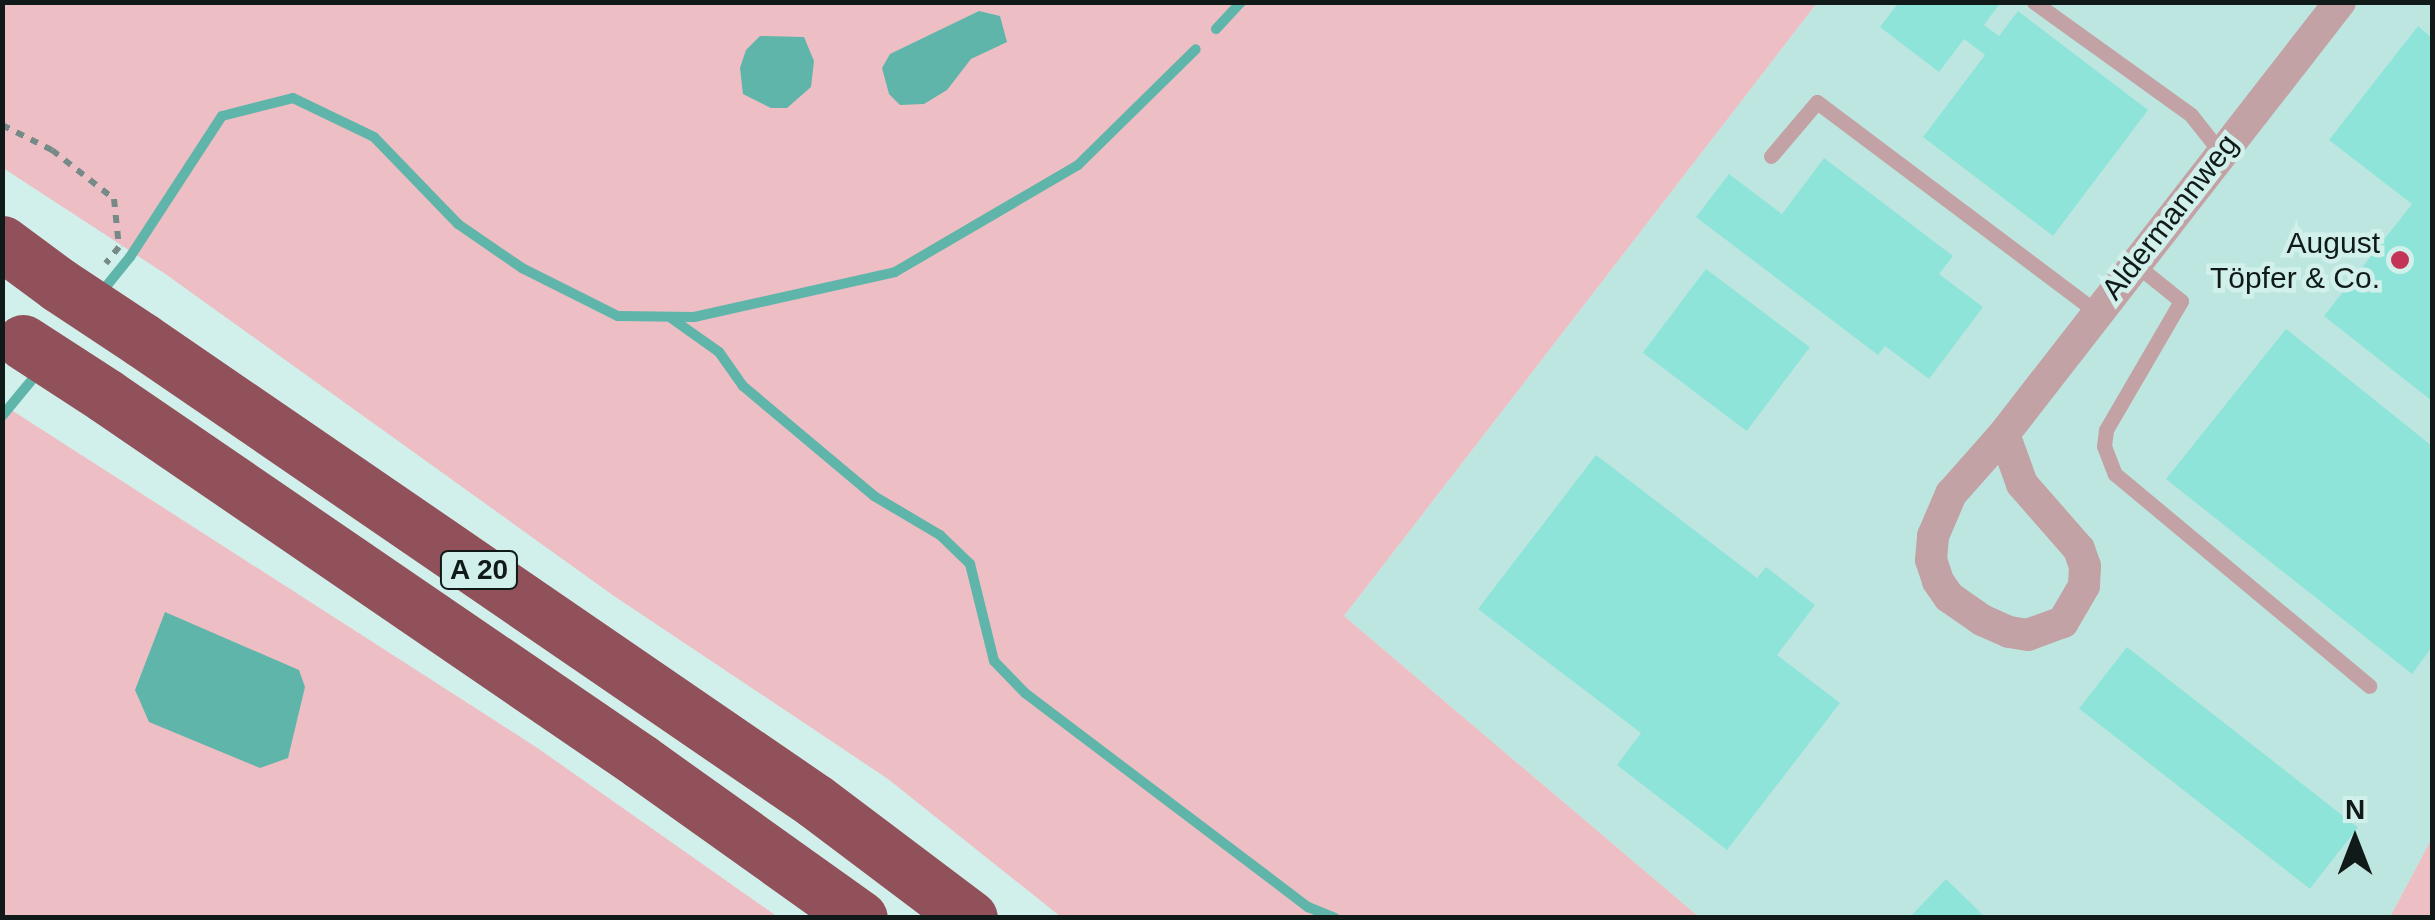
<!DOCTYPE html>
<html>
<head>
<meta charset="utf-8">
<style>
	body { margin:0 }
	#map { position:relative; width:2435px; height:920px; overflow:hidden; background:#d2f0eb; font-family:Helvetica,sans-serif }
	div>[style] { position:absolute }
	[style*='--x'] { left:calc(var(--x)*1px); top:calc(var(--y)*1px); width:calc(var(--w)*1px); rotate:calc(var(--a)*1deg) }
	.built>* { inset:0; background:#bee6e0 }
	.green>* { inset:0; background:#edbfc4 }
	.water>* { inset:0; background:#5fb5aa }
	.stream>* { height:10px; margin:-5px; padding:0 5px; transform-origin:5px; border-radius:5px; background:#5fb5aa }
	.building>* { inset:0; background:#8ee4d9; transform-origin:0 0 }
	.path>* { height:6px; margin-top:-3px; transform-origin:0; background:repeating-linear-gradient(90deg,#768b88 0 8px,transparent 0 16px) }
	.service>* { height:15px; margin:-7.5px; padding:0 7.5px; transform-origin:7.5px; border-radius:7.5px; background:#c2a2a5 }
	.minor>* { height:32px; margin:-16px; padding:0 16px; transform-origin:16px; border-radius:16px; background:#c2a2a5 }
	.motorway>* { height:55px; margin:-27.5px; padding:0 27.5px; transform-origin:27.5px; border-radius:27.5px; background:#90515a }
	.motorway-bridge>* { height:55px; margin:-27.5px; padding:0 27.5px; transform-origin:27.5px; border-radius:27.5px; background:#90515a }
	.dots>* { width:28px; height:28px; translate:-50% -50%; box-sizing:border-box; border:5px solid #d2f0eb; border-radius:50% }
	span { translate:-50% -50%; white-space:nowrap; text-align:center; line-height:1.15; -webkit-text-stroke:9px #d2f0eb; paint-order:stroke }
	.shield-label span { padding:2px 8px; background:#d2f0eb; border:2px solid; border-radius:8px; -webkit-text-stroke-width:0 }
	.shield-label { font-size:28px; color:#101b19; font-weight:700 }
	.street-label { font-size:30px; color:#101b19 }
	.poi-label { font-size:30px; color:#101b19 }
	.right { translate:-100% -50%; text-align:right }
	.frame { position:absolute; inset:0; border:5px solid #101b19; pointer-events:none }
	.north { position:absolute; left:2305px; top:790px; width:100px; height:100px; -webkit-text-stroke:8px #d2f0eb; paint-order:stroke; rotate:0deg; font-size:28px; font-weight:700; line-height:40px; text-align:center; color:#101b19 }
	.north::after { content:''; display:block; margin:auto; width:35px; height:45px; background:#101b19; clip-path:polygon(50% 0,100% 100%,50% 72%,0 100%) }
</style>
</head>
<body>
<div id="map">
	<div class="built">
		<i style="clip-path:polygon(1817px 3px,2432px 3px,2432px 838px,2390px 917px,1699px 917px,1344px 616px)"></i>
	</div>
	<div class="green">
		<i style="clip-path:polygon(2px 3px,1817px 3px,1344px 616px,1699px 917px,1061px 917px,888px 779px,614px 596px,164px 273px,3px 168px)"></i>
		<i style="clip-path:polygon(2px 404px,536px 747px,778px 917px,3px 917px)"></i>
		<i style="clip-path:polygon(2432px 838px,2432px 917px,2390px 917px)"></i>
	</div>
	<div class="water">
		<i style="clip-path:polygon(979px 11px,1000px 16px,1007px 42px,971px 59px,947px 90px,924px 104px,900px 105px,889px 94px,882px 68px,890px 54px)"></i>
		<i style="clip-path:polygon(760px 36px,804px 37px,814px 61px,811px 87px,787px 108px,771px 108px,743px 94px,740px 68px,746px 50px)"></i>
		<i style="clip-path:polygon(165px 612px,299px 670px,305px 687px,288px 758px,260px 768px,149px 722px,135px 690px)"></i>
	</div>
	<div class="stream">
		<i style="--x:1216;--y:29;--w:37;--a:-47"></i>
		<i style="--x:100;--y:294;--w:48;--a:-51"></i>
		<i style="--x:130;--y:257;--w:168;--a:-56.9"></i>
		<i style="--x:222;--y:116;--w:73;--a:-14.2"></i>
		<i style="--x:293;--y:98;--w:90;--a:25.7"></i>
		<i style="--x:374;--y:137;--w:121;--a:46"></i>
		<i style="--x:458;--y:224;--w:78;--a:34.5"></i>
		<i style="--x:522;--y:268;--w:107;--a:26.6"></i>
		<i style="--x:618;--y:316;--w:76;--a:0.8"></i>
		<i style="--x:694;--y:317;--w:206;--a:-12.6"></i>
		<i style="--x:895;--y:272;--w:212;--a:-30.3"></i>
		<i style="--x:1078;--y:165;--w:165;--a:-44.5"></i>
		<i style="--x:671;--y:318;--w:59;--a:35.3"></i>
		<i style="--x:719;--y:352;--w:42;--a:54.8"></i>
		<i style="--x:743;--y:386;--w:171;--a:40"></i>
		<i style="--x:874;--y:496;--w:77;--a:30.6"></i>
		<i style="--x:940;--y:535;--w:42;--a:44"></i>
		<i style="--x:970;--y:564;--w:100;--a:76.1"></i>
		<i style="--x:994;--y:661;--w:45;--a:45.9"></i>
		<i style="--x:1025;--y:693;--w:355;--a:37.1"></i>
		<i style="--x:1308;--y:907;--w:29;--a:22"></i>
		<i style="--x:2;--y:416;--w:60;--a:-50.4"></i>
	</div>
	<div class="building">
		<i style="clip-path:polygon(1899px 2px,2001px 2px,1984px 25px,1999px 36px,2018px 11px,2148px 110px,2053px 236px,1923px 137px,1985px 55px,1964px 39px,1939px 72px,1880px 27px)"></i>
		<i style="clip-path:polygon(2418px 26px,2432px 38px,2432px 401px,2324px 316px,2412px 204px,2329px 140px)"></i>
		<i style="clip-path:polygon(1824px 158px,1953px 256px,1939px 274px,1983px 307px,1929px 379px,1885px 346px,1878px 355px,1696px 217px,1729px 174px,1782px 214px)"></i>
		<i style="left:1706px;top:269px;width:130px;height:105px;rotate:37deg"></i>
		<i style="clip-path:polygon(2286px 329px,2432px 446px,2432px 647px,2412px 674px,2166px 479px)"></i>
		<i style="clip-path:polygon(1596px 455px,1757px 578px,1766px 567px,1815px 605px,1777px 655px,1840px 703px,1727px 850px,1617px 765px,1641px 733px,1478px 609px)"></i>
		<i style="left:2127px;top:647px;width:293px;height:78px;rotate:38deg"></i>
		<i style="clip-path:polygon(1946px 879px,1986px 918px,1909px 918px)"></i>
	</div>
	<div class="path">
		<i style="--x:2;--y:125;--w:56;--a:26.6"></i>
		<i style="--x:52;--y:150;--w:79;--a:38.3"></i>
		<i style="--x:114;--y:199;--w:48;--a:84.1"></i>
		<i style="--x:119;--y:247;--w:21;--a:129"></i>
	</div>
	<div class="service">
		<i style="--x:2034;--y:2;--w:193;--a:35.7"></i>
		<i style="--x:2191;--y:115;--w:48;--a:51.7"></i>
		<i style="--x:1771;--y:156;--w:71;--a:-49.6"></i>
		<i style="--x:1817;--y:102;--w:350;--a:36.9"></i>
		<i style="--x:2135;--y:264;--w:59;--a:38.8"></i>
		<i style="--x:2181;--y:301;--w:149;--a:120.2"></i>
		<i style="--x:2106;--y:430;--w:16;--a:97"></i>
		<i style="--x:2104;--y:446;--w:30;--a:69"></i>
		<i style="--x:2115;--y:474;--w:331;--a:39.8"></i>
	</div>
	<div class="minor">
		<i style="--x:2004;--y:434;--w:53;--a:70.2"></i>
		<i style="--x:2022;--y:484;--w:86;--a:48.8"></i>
		<i style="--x:2079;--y:549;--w:18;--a:71"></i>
		<i style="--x:2085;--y:566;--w:20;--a:93"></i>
		<i style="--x:2084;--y:586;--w:42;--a:120.3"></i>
		<i style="--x:2063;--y:622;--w:37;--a:160"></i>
		<i style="--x:2028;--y:635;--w:19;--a:-171"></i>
		<i style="--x:2009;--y:632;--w:30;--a:-156"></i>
		<i style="--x:1982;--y:620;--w:40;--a:-145.1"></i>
		<i style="--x:1949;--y:597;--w:19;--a:-125"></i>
		<i style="--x:1938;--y:581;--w:22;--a:-108"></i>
		<i style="--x:1931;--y:560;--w:24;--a:-85"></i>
		<i style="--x:1933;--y:536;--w:46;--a:-66.8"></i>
		<i style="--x:1951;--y:494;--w:80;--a:-48.5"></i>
		<i style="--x:2004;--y:434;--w:547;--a:-52.13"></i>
	</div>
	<div class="motorway">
		<i style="--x:2;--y:243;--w:71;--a:36.4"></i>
		<i style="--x:142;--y:340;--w:816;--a:34.41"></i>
		<i style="--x:815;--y:801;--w:194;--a:37"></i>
		<i style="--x:106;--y:396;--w:647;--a:34.35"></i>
		<i style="--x:640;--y:761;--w:270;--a:35.5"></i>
	</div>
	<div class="motorway-bridge">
		<i style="--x:59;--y:285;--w:100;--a:33.5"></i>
		<i style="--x:23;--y:342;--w:99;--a:33"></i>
	</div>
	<div class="dots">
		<i style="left:2400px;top:260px;background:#c43457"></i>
	</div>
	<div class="shield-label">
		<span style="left:479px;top:570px">A 20</span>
	</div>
	<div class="street-label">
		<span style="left:2170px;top:217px;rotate:-52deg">Aldermannweg</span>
	</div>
	<div class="poi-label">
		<span class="right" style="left:2380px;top:260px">August<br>Töpfer &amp; Co.</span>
	</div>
	<div class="frame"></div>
	<div class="north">N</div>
</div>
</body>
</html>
